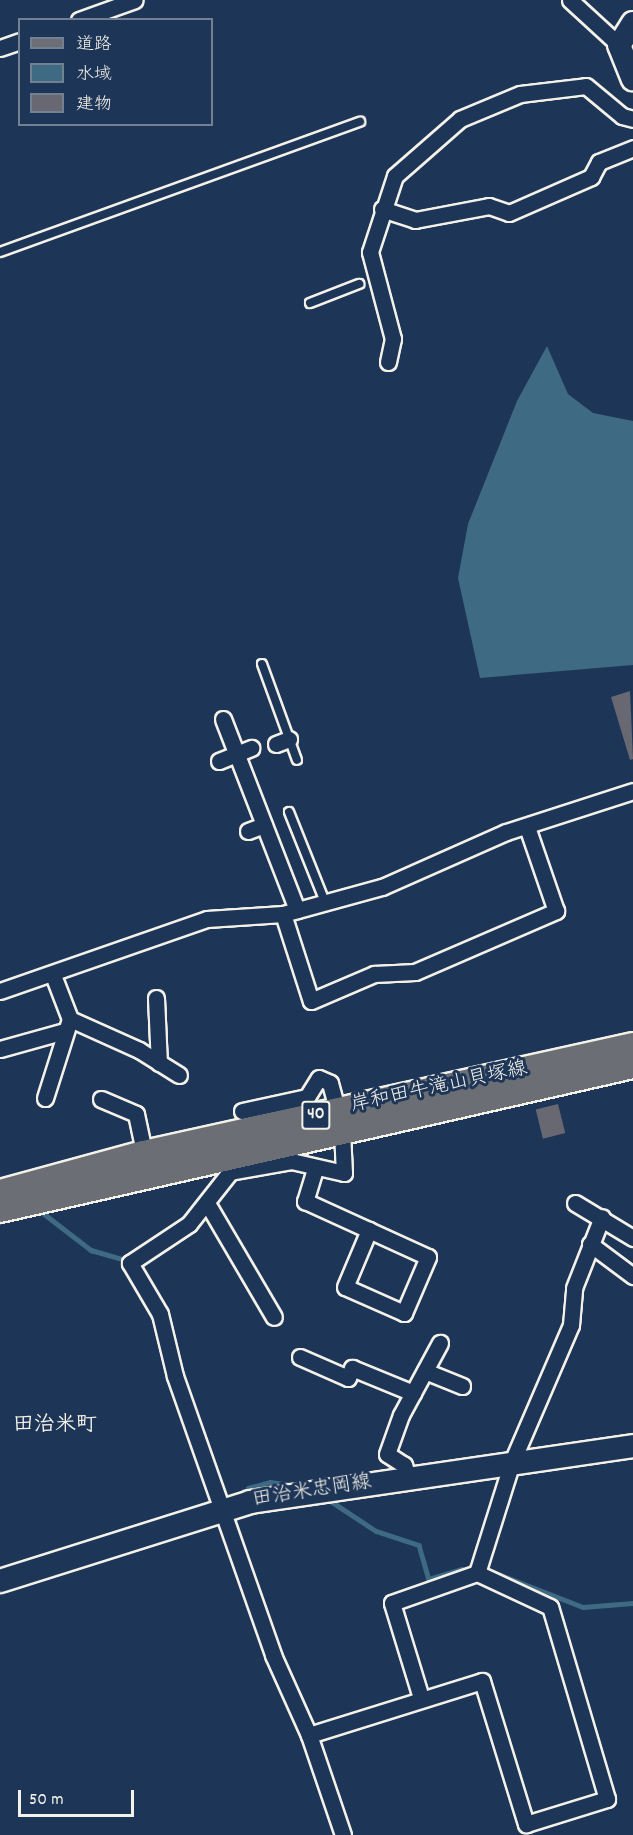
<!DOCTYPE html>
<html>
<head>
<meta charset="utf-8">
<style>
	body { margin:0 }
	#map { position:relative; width:633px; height:1835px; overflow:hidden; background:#1d3557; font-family:Dekko,"Klee One",sans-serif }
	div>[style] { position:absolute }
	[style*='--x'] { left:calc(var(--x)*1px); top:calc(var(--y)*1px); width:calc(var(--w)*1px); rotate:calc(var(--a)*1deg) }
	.water>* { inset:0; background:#3e6a83 }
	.stream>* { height:4.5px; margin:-2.25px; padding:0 2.25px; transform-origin:2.25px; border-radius:2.25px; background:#3e6a83 }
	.building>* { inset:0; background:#686872; transform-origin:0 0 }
	.roads { filter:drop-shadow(2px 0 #f4f1e8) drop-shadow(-2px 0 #f4f1e8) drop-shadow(0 2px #f4f1e8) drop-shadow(0 -2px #f4f1e8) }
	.lane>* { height:8px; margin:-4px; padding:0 4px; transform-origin:4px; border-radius:4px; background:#1d3557 }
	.street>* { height:15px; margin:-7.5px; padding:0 7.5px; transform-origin:7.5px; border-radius:7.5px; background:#1d3557 }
	.secondary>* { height:22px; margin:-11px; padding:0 11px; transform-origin:11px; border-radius:11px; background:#1d3557 }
	.primary>* { height:24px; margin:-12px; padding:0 12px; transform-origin:12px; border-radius:12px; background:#6b6f75 }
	span { translate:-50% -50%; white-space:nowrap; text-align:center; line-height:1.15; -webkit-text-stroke:6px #1d3557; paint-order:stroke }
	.shield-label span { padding:2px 4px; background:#1d3557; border:2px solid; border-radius:4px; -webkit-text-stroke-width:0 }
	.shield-label { font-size:18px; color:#f4f1e8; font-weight:700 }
	.street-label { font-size:20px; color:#f4f1e8 }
	.neighbourhood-label { font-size:21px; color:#f4f1e8; font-weight:700 }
	.legend { position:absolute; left:18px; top:18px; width:195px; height:108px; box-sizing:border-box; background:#1d3557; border:2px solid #738091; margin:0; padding:8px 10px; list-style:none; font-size:18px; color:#f4f1e8 }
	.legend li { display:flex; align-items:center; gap:12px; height:30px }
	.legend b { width:30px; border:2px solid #738091 }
	.scale { position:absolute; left:18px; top:1790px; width:116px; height:27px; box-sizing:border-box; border:3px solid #f4f1e8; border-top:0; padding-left:8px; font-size:18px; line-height:21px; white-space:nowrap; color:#f4f1e8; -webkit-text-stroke:4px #1d3557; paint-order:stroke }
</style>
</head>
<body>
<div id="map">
	<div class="water">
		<i style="clip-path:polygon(547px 346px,568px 394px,593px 413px,633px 421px,633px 665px,480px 678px,458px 578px,468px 524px,517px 401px)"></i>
	</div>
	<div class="stream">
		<i style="--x:43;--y:1213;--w:61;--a:37.6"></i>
		<i style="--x:91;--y:1250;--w:36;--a:16"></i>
		<i style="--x:210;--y:1454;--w:45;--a:69.1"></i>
		<i style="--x:248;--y:1488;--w:23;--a:-15"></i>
		<i style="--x:270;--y:1482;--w:21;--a:8"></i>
		<i style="--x:326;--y:1498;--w:60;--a:33.4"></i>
		<i style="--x:376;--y:1531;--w:45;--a:18"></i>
		<i style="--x:419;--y:1545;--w:35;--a:74"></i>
		<i style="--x:429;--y:1579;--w:34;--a:-17"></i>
		<i style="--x:233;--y:1515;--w:36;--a:72"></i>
		<i style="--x:89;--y:1541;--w:126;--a:-17.6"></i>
		<i style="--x:491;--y:1571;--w:99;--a:21.4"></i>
		<i style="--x:583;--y:1607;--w:50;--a:-4.6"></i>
	</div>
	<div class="building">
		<i style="clip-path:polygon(630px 691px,633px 759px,630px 760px,611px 697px)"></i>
		<i style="left:558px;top:1104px;width:30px;height:23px;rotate:76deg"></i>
	</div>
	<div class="roads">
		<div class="lane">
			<i style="--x:0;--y:252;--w:383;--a:-19.9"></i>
			<i style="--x:310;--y:303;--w:53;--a:-21.2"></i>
			<i style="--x:262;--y:664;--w:102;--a:70"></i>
			<i style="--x:289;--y:812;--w:97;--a:68.2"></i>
		</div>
		<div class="street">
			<i style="--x:570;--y:0;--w:67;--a:42.6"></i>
			<i style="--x:79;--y:20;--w:59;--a:-19.7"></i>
			<i style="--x:0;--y:48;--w:21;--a:-19"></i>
			<i style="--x:382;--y:209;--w:35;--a:18"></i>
			<i style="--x:415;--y:220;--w:75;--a:-10.7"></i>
			<i style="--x:489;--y:206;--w:21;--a:19"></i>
			<i style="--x:509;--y:213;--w:90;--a:-23.7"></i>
			<i style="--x:591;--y:177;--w:17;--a:-62"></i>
			<i style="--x:599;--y:162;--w:37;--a:-22"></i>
			<i style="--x:388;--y:362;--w:24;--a:-78"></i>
			<i style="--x:393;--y:339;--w:90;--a:-104.8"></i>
			<i style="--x:370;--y:252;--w:80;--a:-71.8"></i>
			<i style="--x:395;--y:176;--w:86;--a:-41.2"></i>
			<i style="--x:460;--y:119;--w:65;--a:-22.6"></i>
			<i style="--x:520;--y:94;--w:66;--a:-6.9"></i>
			<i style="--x:586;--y:86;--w:47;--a:39.8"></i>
			<i style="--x:622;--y:116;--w:11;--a:15"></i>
			<i style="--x:223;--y:719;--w:205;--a:68.8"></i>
			<i style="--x:276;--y:744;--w:14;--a:-21"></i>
			<i style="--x:219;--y:761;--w:35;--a:-22"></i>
			<i style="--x:248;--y:831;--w:17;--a:-21"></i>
			<i style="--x:283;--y:914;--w:91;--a:72.2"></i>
			<i style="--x:311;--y:1001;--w:69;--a:-23.2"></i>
			<i style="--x:374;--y:974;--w:41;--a:-2.8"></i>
			<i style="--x:415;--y:972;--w:154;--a:-23.4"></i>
			<i style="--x:556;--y:911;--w:89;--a:-109"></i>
			<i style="--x:0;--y:991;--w:219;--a:-19.2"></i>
			<i style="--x:207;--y:919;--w:76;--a:-3.8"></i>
			<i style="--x:283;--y:914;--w:103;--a:-15.3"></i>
			<i style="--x:382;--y:887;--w:136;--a:-23.9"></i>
			<i style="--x:506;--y:832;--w:133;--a:-17.9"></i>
			<i style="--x:156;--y:998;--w:65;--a:87.4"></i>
			<i style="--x:70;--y:1019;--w:76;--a:24.2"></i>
			<i style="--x:139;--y:1050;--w:47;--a:32"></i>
			<i style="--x:0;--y:1049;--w:67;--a:-15.5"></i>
			<i style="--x:45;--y:1098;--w:83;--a:-72.4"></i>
			<i style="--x:70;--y:1019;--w:47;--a:-111.1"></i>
			<i style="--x:101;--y:1099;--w:38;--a:23"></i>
			<i style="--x:136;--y:1114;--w:40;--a:78"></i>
			<i style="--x:242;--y:1111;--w:66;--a:-12.2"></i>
			<i style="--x:307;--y:1097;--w:22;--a:-58"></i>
			<i style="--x:319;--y:1078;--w:12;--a:24"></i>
			<i style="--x:330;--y:1083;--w:28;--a:75"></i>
			<i style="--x:342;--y:1131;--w:42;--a:87.3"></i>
			<i style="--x:344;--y:1173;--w:54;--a:-167.2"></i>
			<i style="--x:291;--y:1161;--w:62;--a:169.8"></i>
			<i style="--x:230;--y:1172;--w:66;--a:128.3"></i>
			<i style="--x:189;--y:1224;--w:71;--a:146.5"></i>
			<i style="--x:130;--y:1263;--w:59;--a:59.5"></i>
			<i style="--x:160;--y:1314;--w:64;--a:76.4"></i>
			<i style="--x:175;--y:1376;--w:296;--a:70.6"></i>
			<i style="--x:273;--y:1655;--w:88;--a:65.8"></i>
			<i style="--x:309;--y:1735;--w:106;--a:71.2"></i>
			<i style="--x:315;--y:1169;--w:34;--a:107"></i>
			<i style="--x:305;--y:1201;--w:135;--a:24.5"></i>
			<i style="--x:428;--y:1257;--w:61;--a:113.2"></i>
			<i style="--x:404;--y:1313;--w:64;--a:-156.2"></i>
			<i style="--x:345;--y:1287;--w:62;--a:-67.2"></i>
			<i style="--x:207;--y:1203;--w:132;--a:59.6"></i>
			<i style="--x:575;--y:1203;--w:68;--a:31.1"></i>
			<i style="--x:590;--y:1244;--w:54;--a:36.7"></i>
			<i style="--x:300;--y:1357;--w:52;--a:23.6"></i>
			<i style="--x:348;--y:1378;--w:11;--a:-68"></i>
			<i style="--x:352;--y:1368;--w:66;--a:22.3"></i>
			<i style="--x:425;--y:1371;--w:40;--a:22"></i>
			<i style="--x:408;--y:1477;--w:13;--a:-108"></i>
			<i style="--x:404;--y:1465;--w:20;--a:-147"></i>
			<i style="--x:387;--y:1454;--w:41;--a:-70.3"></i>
			<i style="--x:401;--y:1415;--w:82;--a:-61.6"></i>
			<i style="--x:477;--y:1573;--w:116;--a:-72.5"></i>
			<i style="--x:512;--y:1462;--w:149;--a:-66.7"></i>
			<i style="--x:571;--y:1325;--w:37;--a:-85"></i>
			<i style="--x:574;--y:1288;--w:76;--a:-68.5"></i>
			<i style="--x:309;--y:1735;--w:181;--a:-17.3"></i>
			<i style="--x:482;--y:1681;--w:150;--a:72.9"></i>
			<i style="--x:526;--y:1824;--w:85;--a:-17.2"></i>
			<i style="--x:607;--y:1799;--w:200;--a:-106.5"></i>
			<i style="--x:550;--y:1607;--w:81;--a:-155"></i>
			<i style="--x:477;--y:1573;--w:90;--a:160.6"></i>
			<i style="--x:392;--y:1603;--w:99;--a:73"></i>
		</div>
		<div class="secondary">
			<i style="--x:633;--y:23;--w:26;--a:122"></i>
			<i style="--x:619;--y:45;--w:37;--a:68"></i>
			<i style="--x:0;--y:1581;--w:262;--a:-17.5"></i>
			<i style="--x:250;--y:1502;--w:387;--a:-8.3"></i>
		</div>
		<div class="primary">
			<i style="--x:0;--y:1192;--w:149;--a:-15.2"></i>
			<i style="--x:144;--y:1153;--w:501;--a:-12.45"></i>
			<i style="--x:0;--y:1210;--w:649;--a:-12.82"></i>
		</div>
	</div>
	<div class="shield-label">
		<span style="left:316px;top:1115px">40</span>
	</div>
	<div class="street-label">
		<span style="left:439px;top:1088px;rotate:-12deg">岸和田牛滝山貝塚線</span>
		<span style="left:312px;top:1492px;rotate:-9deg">田治米忠岡線</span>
	</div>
	<div class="neighbourhood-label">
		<span style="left:55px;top:1426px">田治米町</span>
	</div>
	<ul class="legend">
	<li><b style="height:8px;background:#6b6f75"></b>道路</li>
	<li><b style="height:16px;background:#3e6a83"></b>水域</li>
	<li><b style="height:16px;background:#686872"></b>建物</li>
	</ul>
	<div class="scale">50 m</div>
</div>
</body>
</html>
